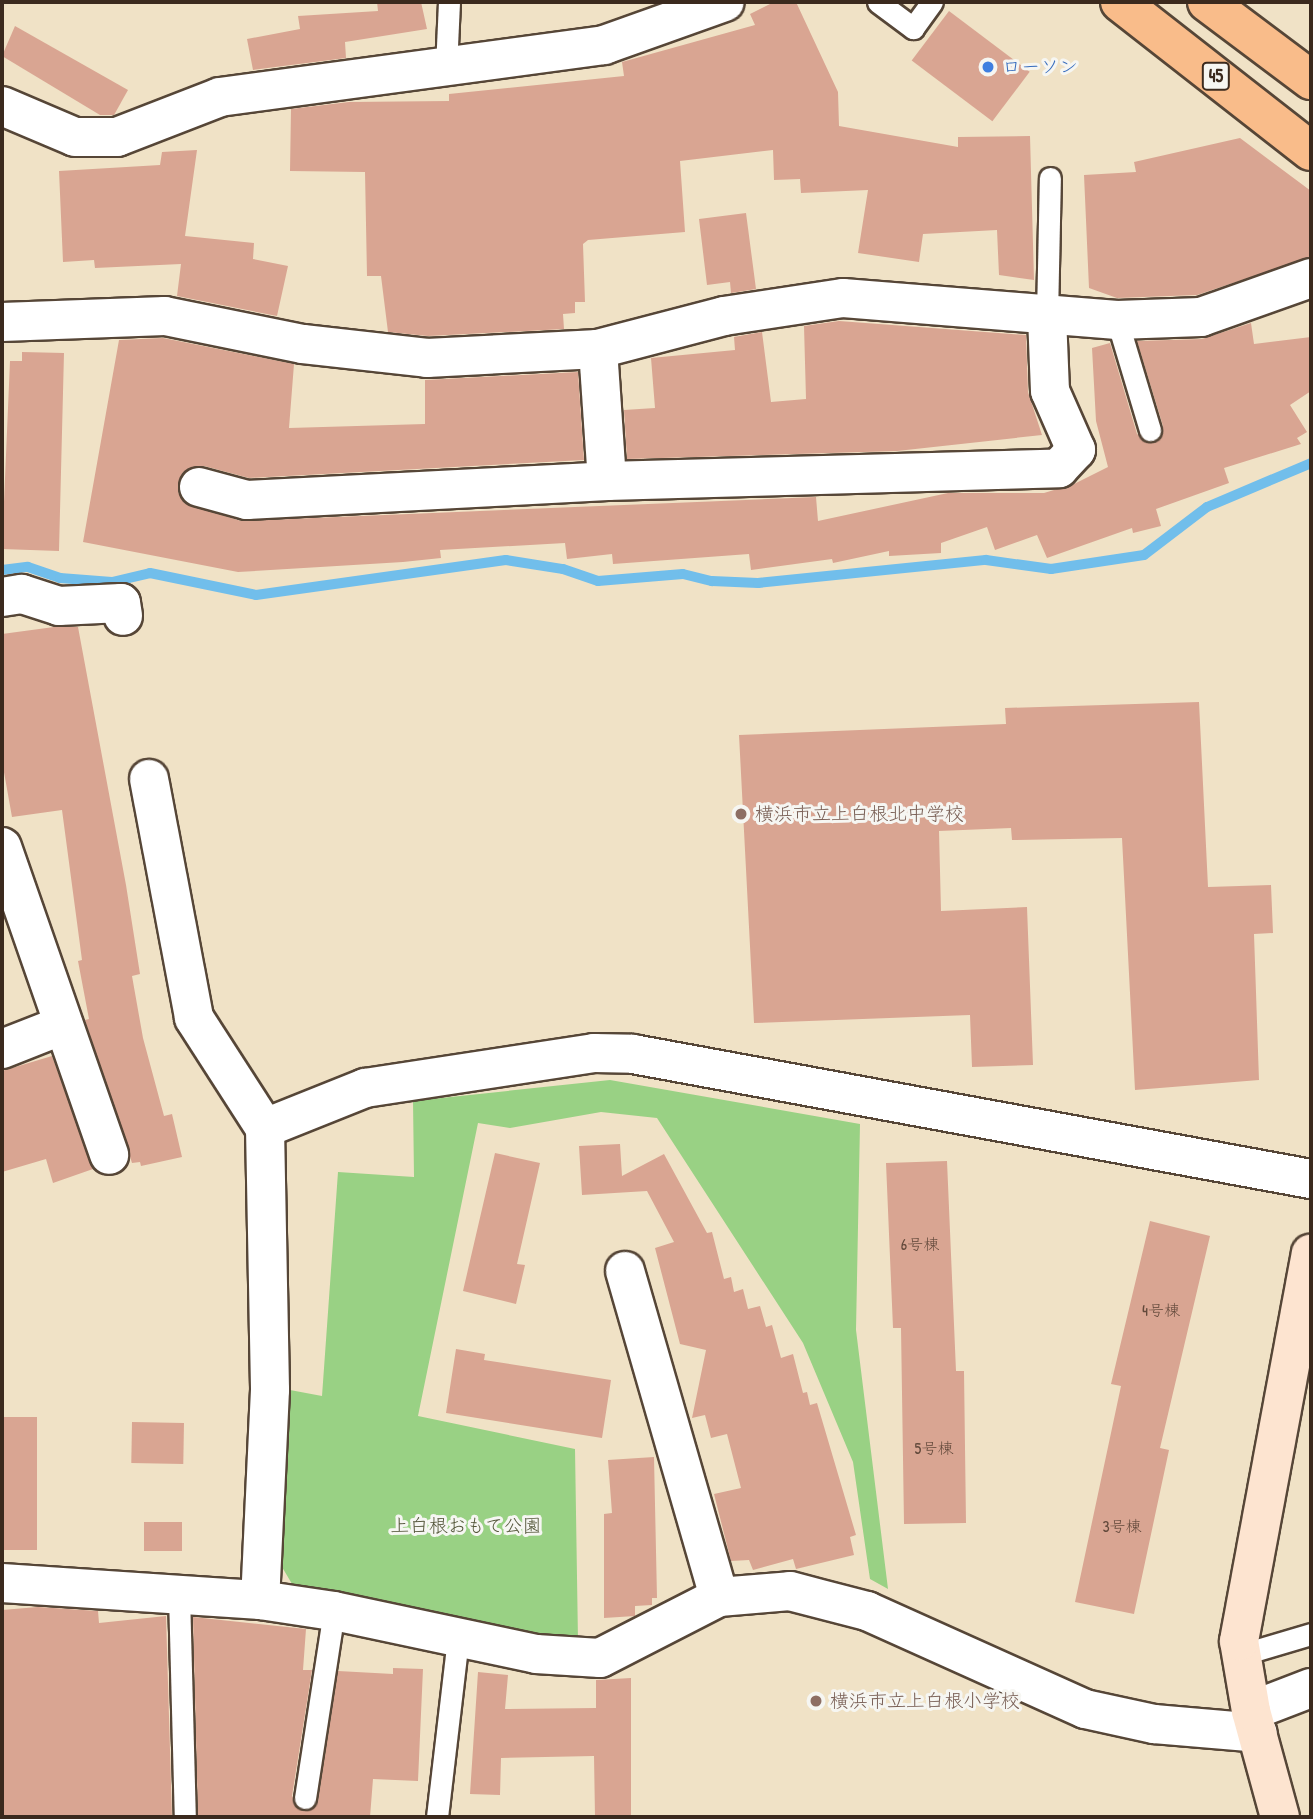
<!DOCTYPE html>
<html>
<head>
<meta charset="utf-8">
<style>
	body { margin:0 }
	#map { position:relative; width:1313px; height:1819px; overflow:hidden; background:#f0e2c6; font-family:"Patrick Hand","Klee One",sans-serif }
	div>[style] { position:absolute }
	[style*='--x'] { left:calc(var(--x)*1px); top:calc(var(--y)*1px); width:calc(var(--w)*1px); rotate:calc(var(--a)*1deg) }
	.green>* { inset:0; background:#99d184 }
	.stream>* { height:10px; margin:-5px; padding:0 5px; transform-origin:5px; border-radius:5px; background:#71beeb }
	.building>* { inset:0; background:#d9a592; transform-origin:0 0 }
	.roads { filter:drop-shadow(2px 0 #564637) drop-shadow(-2px 0 #564637) drop-shadow(0 2px #564637) drop-shadow(0 -2px #564637) }
	.lane>* { height:21px; margin:-10.5px; padding:0 10.5px; transform-origin:10.5px; border-radius:10.5px; background:#fff }
	.street>* { height:38px; margin:-19px; padding:0 19px; transform-origin:19px; border-radius:19px; background:#fff }
	.secondary>* { height:38px; margin:-19px; padding:0 19px; transform-origin:19px; border-radius:19px; background:#fde4d0 }
	.primary>* { height:38px; margin:-19px; padding:0 19px; transform-origin:19px; border-radius:19px; background:#f9bc8a }
	.dots>* { width:19px; height:19px; translate:-50% -50%; box-sizing:border-box; border:4px solid #f6f6f2; border-radius:50% }
	span { translate:-50% -50%; white-space:nowrap; text-align:center; line-height:1.15; -webkit-text-stroke:6px #f6f6f2; paint-order:stroke }
	.number-label { font-size:16px; color:#62493b }
	.number-label span { -webkit-text-stroke-width:0 }
	.shield-label span { padding:2px 5px; background:#f6f6f2; border:2px solid; border-radius:5px; -webkit-text-stroke-width:0 }
	.shield-label { font-size:18px; color:#3b2a1e; font-weight:700 }
	.shop-label { font-size:19px; color:#366cbe }
	.left { translate:0 -50%; text-align:left }
	.education-label { font-size:19px; color:#785e54 }
	.park-label { font-size:19px; color:#525438 }
	.frame { position:absolute; inset:0; border:4px solid #3b2a1e; pointer-events:none }
</style>
</head>
<body>
<div id="map">
	<div class="green">
		<i style="clip-path:polygon(610px 1080px,860px 1124px,856px 1330px,888px 1589px,870px 1579px,853px 1462px,803px 1343px,657px 1118px,601px 1112px,510px 1128px,478px 1123px,418px 1416px,575px 1449px,578px 1641px,537px 1641px,295px 1589px,282px 1567px,290px 1390px,322px 1396px,338px 1172px,414px 1177px,413px 1101px)"></i>
	</div>
	<div class="stream">
		<i style="--x:2;--y:570;--w:26;--a:-7"></i>
		<i style="--x:28;--y:567;--w:34;--a:19"></i>
		<i style="--x:60;--y:578;--w:52;--a:4.4"></i>
		<i style="--x:112;--y:582;--w:39;--a:-13"></i>
		<i style="--x:150;--y:573;--w:108;--a:11.7"></i>
		<i style="--x:256;--y:595;--w:252;--a:-8"></i>
		<i style="--x:506;--y:560;--w:58;--a:9"></i>
		<i style="--x:563;--y:569;--w:37;--a:19"></i>
		<i style="--x:598;--y:581;--w:85;--a:-4.7"></i>
		<i style="--x:683;--y:574;--w:30;--a:14"></i>
		<i style="--x:712;--y:581;--w:46;--a:2.5"></i>
		<i style="--x:758;--y:583;--w:229;--a:-5.8"></i>
		<i style="--x:986;--y:560;--w:66;--a:7.9"></i>
		<i style="--x:1051;--y:569;--w:94;--a:-8.6"></i>
		<i style="--x:1144;--y:555;--w:79;--a:-37.3"></i>
		<i style="--x:1207;--y:507;--w:113;--a:-22.9"></i>
	</div>
	<div class="building">
		<i style="clip-path:polygon(377px 2px,421px 2px,427px 29px,345px 42px,346px 58px,253px 70px,247px 39px,300px 29px,298px 16px,378px 11px)"></i>
		<i style="clip-path:polygon(774px 2px,796px 2px,838px 92px,839px 126px,958px 147px,958px 137px,1030px 136px,1034px 280px,999px 275px,997px 230px,923px 234px,919px 262px,858px 253px,868px 190px,801px 193px,800px 179px,774px 180px,773px 150px,680px 161px,685px 232px,588px 240px,583px 244px,585px 302px,575px 302px,575px 313px,563px 314px,564px 329px,428px 336px,388px 332px,381px 276px,367px 276px,365px 172px,290px 171px,291px 109px,349px 102px,449px 101px,449px 94px,624px 76px,622px 62px,755px 25px,750px 14px)"></i>
		<i style="left:949px;top:11px;width:101px;height:62px;rotate:37deg"></i>
		<i style="clip-path:polygon(15px 26px,128px 90px,114px 115px,100px 115px,2px 56px)"></i>
		<i style="clip-path:polygon(1240px 138px,1311px 191px,1311px 257px,1197px 295px,1117px 298px,1089px 288px,1084px 175px,1136px 172px,1134px 162px)"></i>
		<i style="clip-path:polygon(197px 150px,185px 236px,254px 243px,253px 259px,288px 266px,277px 316px,177px 296px,181px 264px,95px 268px,94px 260px,63px 262px,59px 171px,160px 165px,162px 152px)"></i>
		<i style="clip-path:polygon(746px 213px,756px 289px,731px 293px,730px 282px,707px 285px,699px 219px)"></i>
		<i style="clip-path:polygon(839px 321px,1026px 335px,1028px 392px,1042px 435px,897px 451px,627px 459px,624px 410px,655px 408px,651px 358px,735px 350px,734px 337px,762px 332px,771px 402px,806px 399px,804px 326px)"></i>
		<i style="clip-path:polygon(1251px 323px,1254px 344px,1311px 337px,1311px 391px,1290px 405px,1307px 432px,1297px 438px,1301px 444px,1224px 468px,1229px 483px,1156px 509px,1161px 526px,1133px 533px,1132px 528px,1047px 558px,1037px 535px,995px 550px,987px 527px,941px 543px,941px 553px,889px 556px,889px 551px,833px 563px,832px 559px,751px 570px,749px 554px,613px 564px,612px 554px,567px 559px,565px 543px,440px 550px,441px 558px,403px 562px,238px 572px,83px 542px,119px 340px,163px 338px,294px 364px,289px 428px,425px 424px,425px 380px,578px 372px,584px 460px,249px 478px,204px 466px,183px 472px,178px 492px,184px 503px,241px 521px,816px 497px,818px 521px,948px 493px,1044px 493px,1074px 484px,1108px 467px,1096px 421px,1092px 348px,1110px 343px,1137px 434px,1153px 443px,1160px 438px,1163px 426px,1137px 341px,1202px 339px)"></i>
		<i style="clip-path:polygon(22px 352px,64px 353px,59px 551px,2px 549px,10px 361px,22px 361px)"></i>
		<i style="clip-path:polygon(54px 627px,78px 627px,126px 885px,140px 974px,132px 976px,143px 1038px,164px 1116px,172px 1114px,182px 1157px,141px 1166px,140px 1162px,132px 1163px,85px 1020px,89px 1019px,78px 961px,82px 960px,62px 810px,12px 817px,2px 761px,2px 634px)"></i>
		<i style="clip-path:polygon(1199px 702px,1208px 887px,1271px 885px,1273px 933px,1254px 934px,1259px 1080px,1135px 1090px,1122px 838px,1012px 840px,1011px 828px,939px 831px,941px 911px,1027px 907px,1033px 1065px,972px 1067px,970px 1015px,754px 1023px,739px 735px,1006px 724px,1005px 708px)"></i>
		<i style="clip-path:polygon(52px 1056px,93px 1169px,53px 1183px,46px 1159px,2px 1172px,2px 1071px)"></i>
		<i style="clip-path:polygon(620px 1144px,622px 1176px,664px 1154px,707px 1233px,712px 1232px,724px 1279px,731px 1277px,734px 1292px,743px 1289px,748px 1309px,760px 1306px,766px 1327px,772px 1325px,781px 1358px,793px 1354px,803px 1393px,807px 1392px,810px 1405px,817px 1403px,856px 1535px,850px 1537px,854px 1555px,796px 1569px,793px 1559px,753px 1570px,749px 1560px,731px 1561px,714px 1494px,741px 1488px,727px 1434px,711px 1438px,705px 1415px,692px 1418px,706px 1350px,680px 1344px,655px 1248px,674px 1242px,647px 1191px,582px 1195px,579px 1146px)"></i>
		<i style="clip-path:polygon(495px 1153px,540px 1163px,517px 1264px,525px 1265px,516px 1304px,463px 1291px)"></i>
		<i style="clip-path:polygon(947px 1161px,956px 1371px,964px 1371px,966px 1523px,904px 1524px,901px 1328px,893px 1328px,886px 1163px)"></i>
		<i style="clip-path:polygon(1150px 1221px,1210px 1236px,1160px 1448px,1169px 1450px,1134px 1614px,1075px 1602px,1121px 1386px,1111px 1384px)"></i>
		<i style="clip-path:polygon(456px 1349px,485px 1354px,484px 1360px,611px 1380px,602px 1438px,446px 1413px)"></i>
		<i style="left:37px;top:1417px;width:133px;height:35px;rotate:90deg"></i>
		<i style="left:132px;top:1422px;width:52px;height:41px;rotate:1deg"></i>
		<i style="clip-path:polygon(654px 1457px,657px 1598px,652px 1598px,652px 1605px,635px 1606px,635px 1616px,604px 1618px,604px 1514px,612px 1513px,608px 1460px)"></i>
		<i style="left:144px;top:1522px;width:38px;height:29px"></i>
		<i style="clip-path:polygon(38px 1607px,98px 1611px,99px 1623px,166px 1616px,172px 1817px,2px 1817px,2px 1610px)"></i>
		<i style="clip-path:polygon(193px 1617px,306px 1629px,303px 1670px,312px 1670px,292px 1796px,302px 1811px,310px 1810px,318px 1800px,338px 1671px,393px 1674px,393px 1668px,423px 1669px,418px 1781px,373px 1779px,370px 1817px,198px 1817px)"></i>
		<i style="clip-path:polygon(478px 1672px,508px 1675px,505px 1709px,596px 1708px,596px 1680px,631px 1678px,631px 1817px,595px 1817px,594px 1756px,501px 1758px,500px 1795px,470px 1794px)"></i>
	</div>
	<div class="roads">
		<div class="lane">
			<i style="--x:878;--y:2;--w:44;--a:36.6"></i>
			<i style="--x:913;--y:28;--w:32;--a:-54"></i>
			<i style="--x:446;--y:68;--w:66;--a:-87.4"></i>
			<i style="--x:1047;--y:316;--w:138;--a:-88.8"></i>
			<i style="--x:1117;--y:320;--w:115;--a:73.3"></i>
			<i style="--x:179;--y:1594;--w:223;--a:88.5"></i>
			<i style="--x:1240;--y:1655;--w:74;--a:-16.5"></i>
			<i style="--x:305;--y:1798;--w:189;--a:-81.2"></i>
			<i style="--x:437;--y:1817;--w:181;--a:-83.3"></i>
		</div>
		<div class="street">
			<i style="--x:2;--y:106;--w:79;--a:23"></i>
			<i style="--x:75;--y:137;--w:42;--a:0"></i>
			<i style="--x:117;--y:137;--w:110;--a:-21.2"></i>
			<i style="--x:220;--y:97;--w:388;--a:-7.7"></i>
			<i style="--x:604;--y:45;--w:128;--a:-19.6"></i>
			<i style="--x:2;--y:322;--w:163;--a:-2.1"></i>
			<i style="--x:165;--y:316;--w:141;--a:11.5"></i>
			<i style="--x:303;--y:344;--w:125;--a:6.4"></i>
			<i style="--x:427;--y:358;--w:171;--a:-3"></i>
			<i style="--x:598;--y:349;--w:130;--a:-14.7"></i>
			<i style="--x:724;--y:316;--w:120;--a:-8.6"></i>
			<i style="--x:843;--y:298;--w:275;--a:4.6"></i>
			<i style="--x:1117;--y:320;--w:84;--a:-2"></i>
			<i style="--x:1201;--y:317;--w:117;--a:-19.5"></i>
			<i style="--x:598;--y:349;--w:132;--a:86.1"></i>
			<i style="--x:199;--y:487;--w:50;--a:15.2"></i>
			<i style="--x:247;--y:500;--w:361;--a:-3"></i>
			<i style="--x:607;--y:481;--w:452;--a:-1.6"></i>
			<i style="--x:1059;--y:468;--w:25;--a:-47"></i>
			<i style="--x:1076;--y:450;--w:64;--a:-113.8"></i>
			<i style="--x:1050;--y:391;--w:75;--a:-92.3"></i>
			<i style="--x:2;--y:597;--w:20;--a:-9"></i>
			<i style="--x:22;--y:594;--w:39;--a:18"></i>
			<i style="--x:59;--y:606;--w:62;--a:-2.8"></i>
			<i style="--x:121;--y:603;--w:13;--a:81"></i>
			<i style="--x:149;--y:779;--w:243;--a:79.3"></i>
			<i style="--x:194;--y:1018;--w:131;--a:57.2"></i>
			<i style="--x:265;--y:1128;--w:262;--a:88.9"></i>
			<i style="--x:270;--y:1390;--w:210;--a:92.7"></i>
			<i style="--x:2;--y:847;--w:326;--a:70.8"></i>
			<i style="--x:2;--y:1049;--w:66;--a:-21.5"></i>
			<i style="--x:265;--y:1128;--w:108;--a:-21.8"></i>
			<i style="--x:365;--y:1088;--w:232;--a:-8.7"></i>
			<i style="--x:594;--y:1053;--w:39;--a:1"></i>
			<i style="--x:633;--y:1054;--w:689;--a:10.45"></i>
			<i style="--x:625;--y:1271;--w:339;--a:73.9"></i>
			<i style="--x:2;--y:1583;--w:259;--a:3.8"></i>
			<i style="--x:260;--y:1600;--w:75;--a:8.5"></i>
			<i style="--x:334;--y:1611;--w:207;--a:12"></i>
			<i style="--x:536;--y:1654;--w:64;--a:3.6"></i>
			<i style="--x:600;--y:1658;--w:134;--a:-27.1"></i>
			<i style="--x:719;--y:1597;--w:71;--a:-4.8"></i>
			<i style="--x:790;--y:1591;--w:80;--a:14.6"></i>
			<i style="--x:867;--y:1611;--w:239;--a:24.2"></i>
			<i style="--x:1085;--y:1709;--w:71;--a:12.3"></i>
			<i style="--x:1154;--y:1724;--w:104;--a:4.9"></i>
			<i style="--x:1251;--y:1711;--w:64;--a:-21"></i>
		</div>
		<div class="secondary">
			<i style="--x:1280;--y:1817;--w:110;--a:-105.3"></i>
			<i style="--x:1251;--y:1711;--w:71;--a:-99.7"></i>
			<i style="--x:1239;--y:1641;--w:394;--a:-79.5"></i>
		</div>
		<div class="primary">
			<i style="--x:1120;--y:2;--w:242;--a:38"></i>
			<i style="--x:1207;--y:2;--w:130;--a:36.9"></i>
		</div>
	</div>
	<div class="dots">
		<i style="left:988px;top:67px;background:#3f7fe0"></i>
		<i style="left:741px;top:814px;background:#8d6e63"></i>
		<i style="left:816px;top:1701px;background:#8d6e63"></i>
	</div>
	<div class="number-label">
		<span style="left:920px;top:1244px">6号棟</span>
		<span style="left:1161px;top:1310px">4号棟</span>
		<span style="left:934px;top:1448px">5号棟</span>
		<span style="left:1122px;top:1526px">3号棟</span>
	</div>
	<div class="shield-label">
		<span style="left:1216px;top:76px">45</span>
	</div>
	<div class="shop-label">
		<span class="left" style="left:1002px;top:67px">ローソン</span>
	</div>
	<div class="education-label">
		<span class="left" style="left:755px;top:814px">横浜市立上白根北中学校</span>
		<span class="left" style="left:830px;top:1701px">横浜市立上白根小学校</span>
	</div>
	<div class="park-label">
		<span style="left:466px;top:1526px">上白根おもて公園</span>
	</div>
	<div class="frame"></div>
</div>
</body>
</html>
